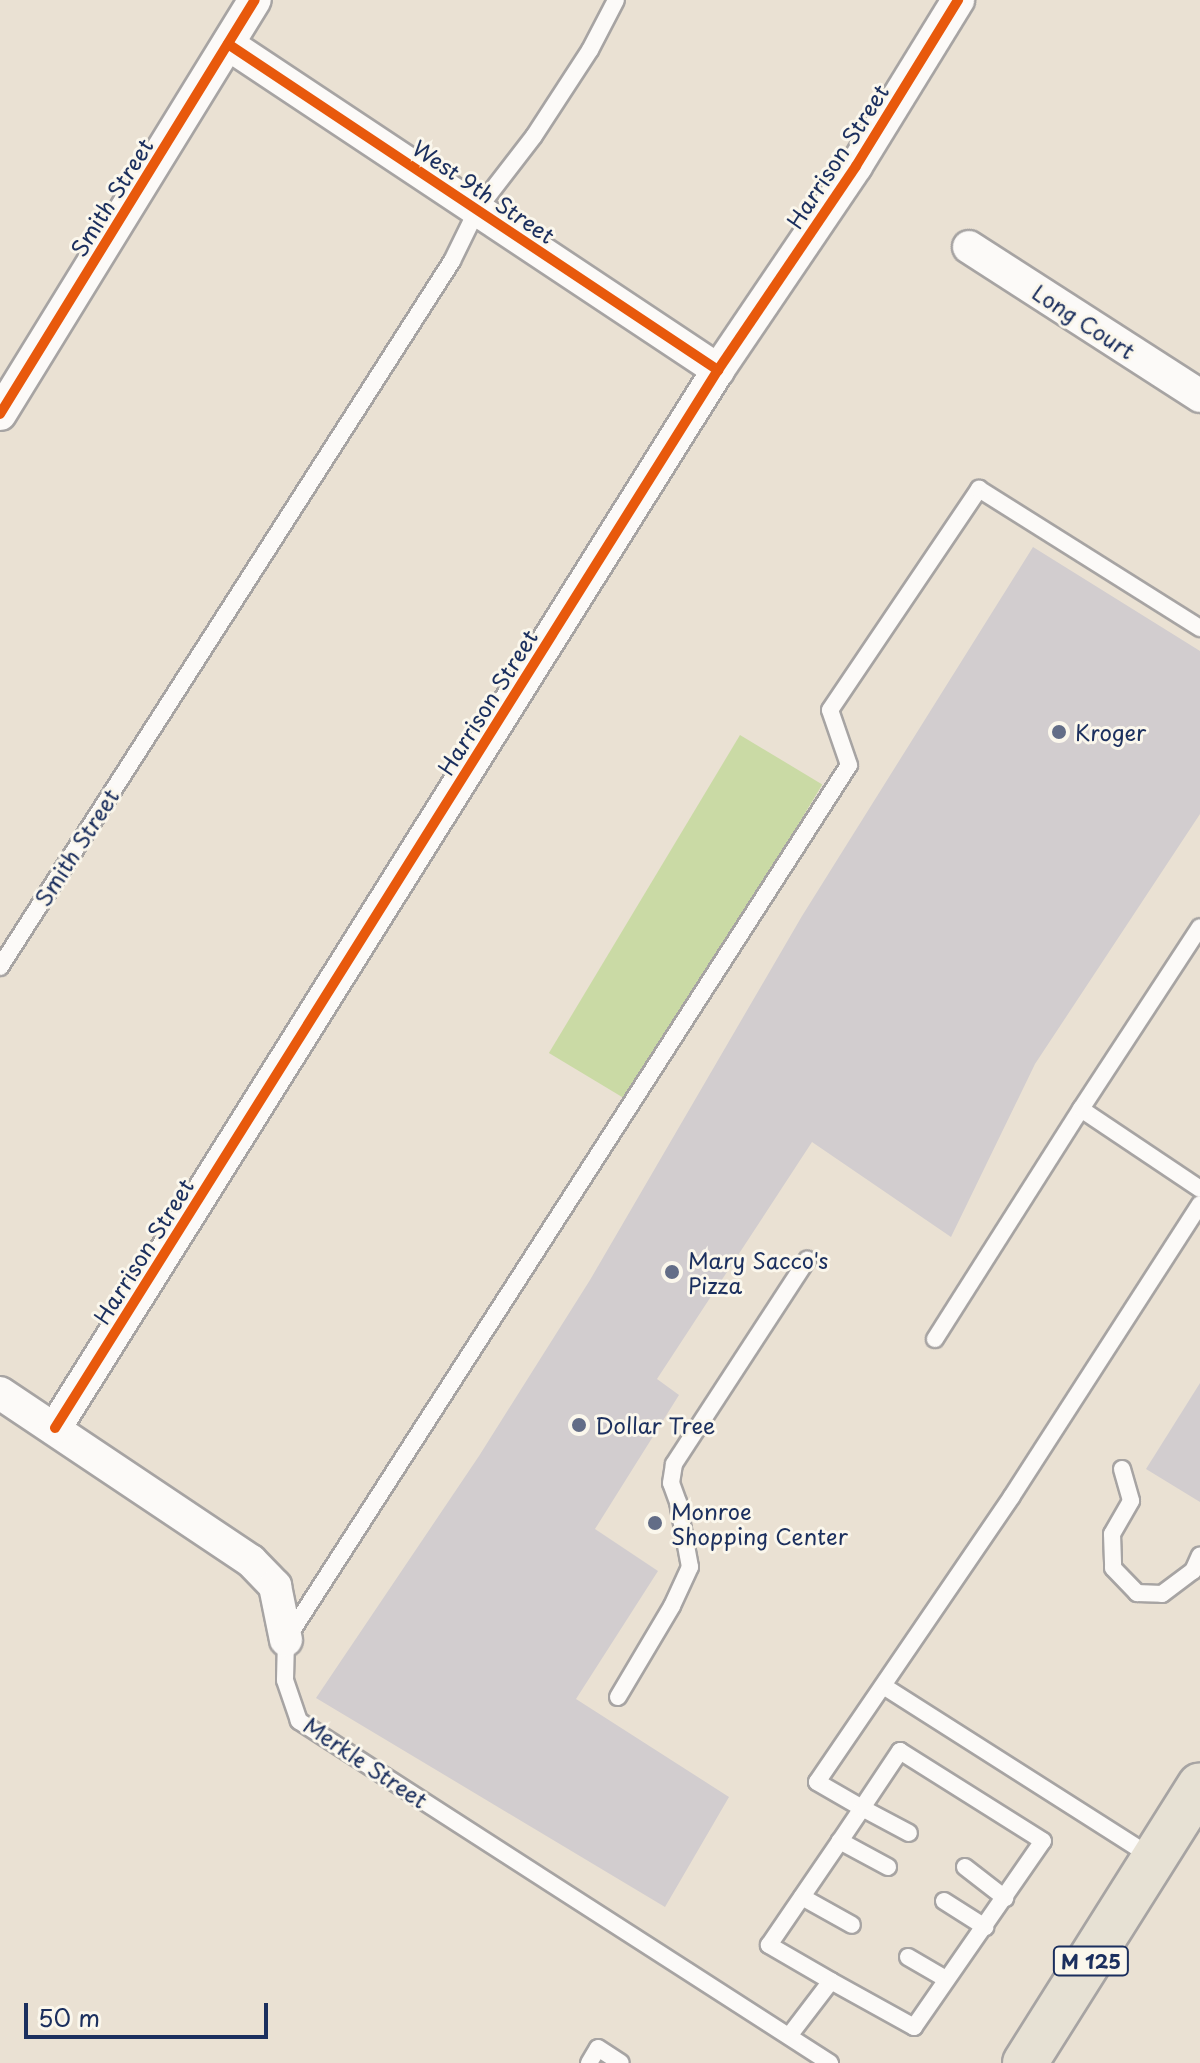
<!DOCTYPE html>
<html>
<head>
<meta charset="utf-8">
<style>
	body { margin:0 }
	#map { position:relative; width:1200px; height:2063px; overflow:hidden; background:#eae1d3; font-family:"Playpen Sans",sans-serif }
	div>[style] { position:absolute }
	[style*='--x'] { left:calc(var(--x)*1px); top:calc(var(--y)*1px); width:calc(var(--w)*1px); rotate:calc(var(--a)*1deg) }
	.green>* { inset:0; background:#cadaa5; transform-origin:0 0 }
	.building>* { inset:0; background:#d2cdcf }
	.roads { filter:drop-shadow(2px 0 #a7a4a3) drop-shadow(-2px 0 #a7a4a3) drop-shadow(0 2px #a7a4a3) drop-shadow(0 -2px #a7a4a3) }
	.lane>* { height:16px; margin:-8px; padding:0 8px; transform-origin:8px; border-radius:8px; background:#fcfaf8 }
	.street>* { height:32px; margin:-16px; padding:0 16px; transform-origin:16px; border-radius:16px; background:#fcfaf8 }
	.primary>* { height:44px; margin:-22px; padding:0 22px; transform-origin:22px; border-radius:22px; background:#e7e1d4 }
	.cycleway>* { height:10px; margin:-5px; padding:0 5px; transform-origin:5px; border-radius:5px; background:#e8590c }
	.dots>* { width:22px; height:22px; translate:-50% -50%; box-sizing:border-box; border:4px solid #fbf7ec; border-radius:50% }
	span { translate:-50% -50%; white-space:nowrap; text-align:center; line-height:1.15; -webkit-text-stroke:6px #fbf7ec; paint-order:stroke }
	.shield-label span { padding:2px 6px; background:#fbf7ec; border:2px solid; border-radius:6px; -webkit-text-stroke-width:0 }
	.shield-label { font-size:20px; color:#1b2f5e; font-weight:700 }
	.street-label { font-size:22px; color:#1b2f5e }
	.poi-label { font-size:22px; color:#1b2f5e }
	.left { translate:0 -50%; text-align:left }
	.scale { position:absolute; left:24px; top:2003px; width:244px; height:36px; box-sizing:border-box; border:4px solid #1b2f5e; border-top:0; padding-left:10px; font-size:24px; line-height:28px; white-space:nowrap; color:#1b2f5e; -webkit-text-stroke:6px #fbf7ec; paint-order:stroke }
</style>
</head>
<body>
<div id="map">
	<div class="green">
		<i style="left:740px;top:735px;width:96px;height:371px;rotate:31deg"></i>
	</div>
	<div class="building">
		<i style="clip-path:polygon(1033px 547px,1200px 651px,1200px 814px,1035px 1064px,951px 1237px,812px 1142px,657px 1379px,679px 1395px,595px 1529px,658px 1571px,576px 1699px,729px 1797px,665px 1907px,316px 1698px,479px 1456px,590px 1280px,802px 916px)"></i>
		<i style="clip-path:polygon(1200px 1383px,1200px 1502px,1146px 1469px)"></i>
	</div>
	<div class="roads">
		<div class="lane">
			<i style="--x:0;--y:967;--w:838;--a:-57.37"></i>
			<i style="--x:452;--y:261;--w:57;--a:-63.9"></i>
			<i style="--x:477;--y:210;--w:93;--a:-52.4"></i>
			<i style="--x:534;--y:136;--w:103;--a:-56.9"></i>
			<i style="--x:590;--y:50;--w:56;--a:-62.5"></i>
			<i style="--x:1081;--y:1109;--w:217;--a:-56.8"></i>
			<i style="--x:935;--y:1339;--w:272;--a:-57.6"></i>
			<i style="--x:1081;--y:1109;--w:143;--a:33.9"></i>
			<i style="--x:1122;--y:1469;--w:33;--a:74"></i>
			<i style="--x:1131;--y:1501;--w:38;--a:120"></i>
			<i style="--x:1112;--y:1534;--w:34;--a:88"></i>
			<i style="--x:1113;--y:1568;--w:35;--a:46"></i>
			<i style="--x:1137;--y:1593;--w:25;--a:2"></i>
			<i style="--x:1162;--y:1594;--w:39;--a:-37"></i>
			<i style="--x:1193;--y:1571;--w:17;--a:-66"></i>
			<i style="--x:885;--y:1687;--w:317;--a:32.5"></i>
			<i style="--x:618;--y:1697;--w:106;--a:-59.3"></i>
			<i style="--x:672;--y:1606;--w:43;--a:-65.2"></i>
			<i style="--x:690;--y:1567;--w:66;--a:-100.5"></i>
			<i style="--x:678;--y:1502;--w:20;--a:-110"></i>
			<i style="--x:671;--y:1483;--w:19;--a:-81"></i>
			<i style="--x:674;--y:1464;--w:244;--a:-56.9"></i>
			<i style="--x:888;--y:1867;--w:55;--a:-151.6"></i>
			<i style="--x:840;--y:1841;--w:40;--a:-56"></i>
			<i style="--x:862;--y:1808;--w:52;--a:-150"></i>
			<i style="--x:817;--y:1782;--w:346;--a:-55.7"></i>
			<i style="--x:1012;--y:1496;--w:347;--a:-57.2"></i>
			<i style="--x:965;--y:1867;--w:51;--a:37.8"></i>
			<i style="--x:802;--y:1897;--w:57;--a:29.2"></i>
			<i style="--x:944;--y:1901;--w:49;--a:32.4"></i>
			<i style="--x:908;--y:1957;--w:44;--a:30.1"></i>
			<i style="--x:831;--y:1981;--w:72;--a:-149.9"></i>
			<i style="--x:769;--y:1945;--w:126;--a:-55.7"></i>
			<i style="--x:789;--y:2036;--w:69;--a:-52.6"></i>
			<i style="--x:831;--y:1981;--w:95;--a:29"></i>
			<i style="--x:914;--y:2027;--w:226;--a:-55.3"></i>
			<i style="--x:1043;--y:1841;--w:169;--a:-147.8"></i>
			<i style="--x:900;--y:1751;--w:69;--a:123.7"></i>
			<i style="--x:862;--y:1808;--w:53;--a:28"></i>
			<i style="--x:589;--y:2063;--w:17;--a:-59"></i>
			<i style="--x:598;--y:2048;--w:27;--a:33"></i>
			<i style="--x:830;--y:2063;--w:632;--a:-147.22"></i>
			<i style="--x:299;--y:1721;--w:43;--a:-108.9"></i>
			<i style="--x:285;--y:1680;--w:40;--a:-88.6"></i>
			<i style="--x:286;--y:1640;--w:1040;--a:-57.24"></i>
			<i style="--x:849;--y:765;--w:58;--a:-109.1"></i>
			<i style="--x:830;--y:710;--w:267;--a:-56"></i>
			<i style="--x:979;--y:489;--w:261;--a:32.2"></i>
		</div>
		<div class="street">
			<i style="--x:228;--y:44;--w:589;--a:33.64"></i>
			<i style="--x:969;--y:247;--w:275;--a:32.8"></i>
			<i style="--x:0;--y:414;--w:486;--a:-58.4"></i>
			<i style="--x:0;--y:1393;--w:302;--a:33.8"></i>
			<i style="--x:251;--y:1561;--w:35;--a:46"></i>
			<i style="--x:275;--y:1586;--w:55;--a:78.5"></i>
			<i style="--x:55;--y:1428;--w:1249;--a:-57.93"></i>
			<i style="--x:718;--y:370;--w:246;--a:-55.9"></i>
			<i style="--x:856;--y:166;--w:195;--a:-58.4"></i>
		</div>
		<div class="primary">
			<i style="--x:1025;--y:2063;--w:328;--a:-57.8"></i>
		</div>
	</div>
	<div class="cycleway">
		<i style="--x:228;--y:44;--w:589;--a:33.64"></i>
		<i style="--x:0;--y:414;--w:486;--a:-58.4"></i>
		<i style="--x:55;--y:1428;--w:1249;--a:-57.93"></i>
		<i style="--x:718;--y:370;--w:246;--a:-55.9"></i>
		<i style="--x:856;--y:166;--w:195;--a:-58.4"></i>
	</div>
	<div class="dots">
		<i style="left:1059px;top:732px;background:#636d87"></i>
		<i style="left:672px;top:1272px;background:#636d87"></i>
		<i style="left:579px;top:1425px;background:#636d87"></i>
		<i style="left:655px;top:1523px;background:#636d87"></i>
	</div>
	<div class="shield-label">
		<span style="left:1091px;top:1961px">M 125</span>
	</div>
	<div class="street-label">
		<span style="left:837px;top:156px;rotate:-57deg">Harrison Street</span>
		<span style="left:484px;top:191px;rotate:34deg">West 9th Street</span>
		<span style="left:111px;top:197px;rotate:-58deg">Smith Street</span>
		<span style="left:1084px;top:321px;rotate:33deg">Long Court</span>
		<span style="left:487px;top:702px;rotate:-58deg">Harrison Street</span>
		<span style="left:76px;top:847px;rotate:-57deg">Smith Street</span>
		<span style="left:143px;top:1251px;rotate:-58deg">Harrison Street</span>
		<span style="left:366px;top:1762px;rotate:34deg">Merkle Street</span>
	</div>
	<div class="poi-label">
		<span class="left" style="left:1075px;top:732px">Kroger</span>
		<span class="left" style="left:688px;top:1272px">Mary Sacco's<br>Pizza</span>
		<span class="left" style="left:595px;top:1425px">Dollar Tree</span>
		<span class="left" style="left:671px;top:1523px">Monroe<br>Shopping Center</span>
	</div>
	<div class="scale">50 m</div>
</div>
</body>
</html>
